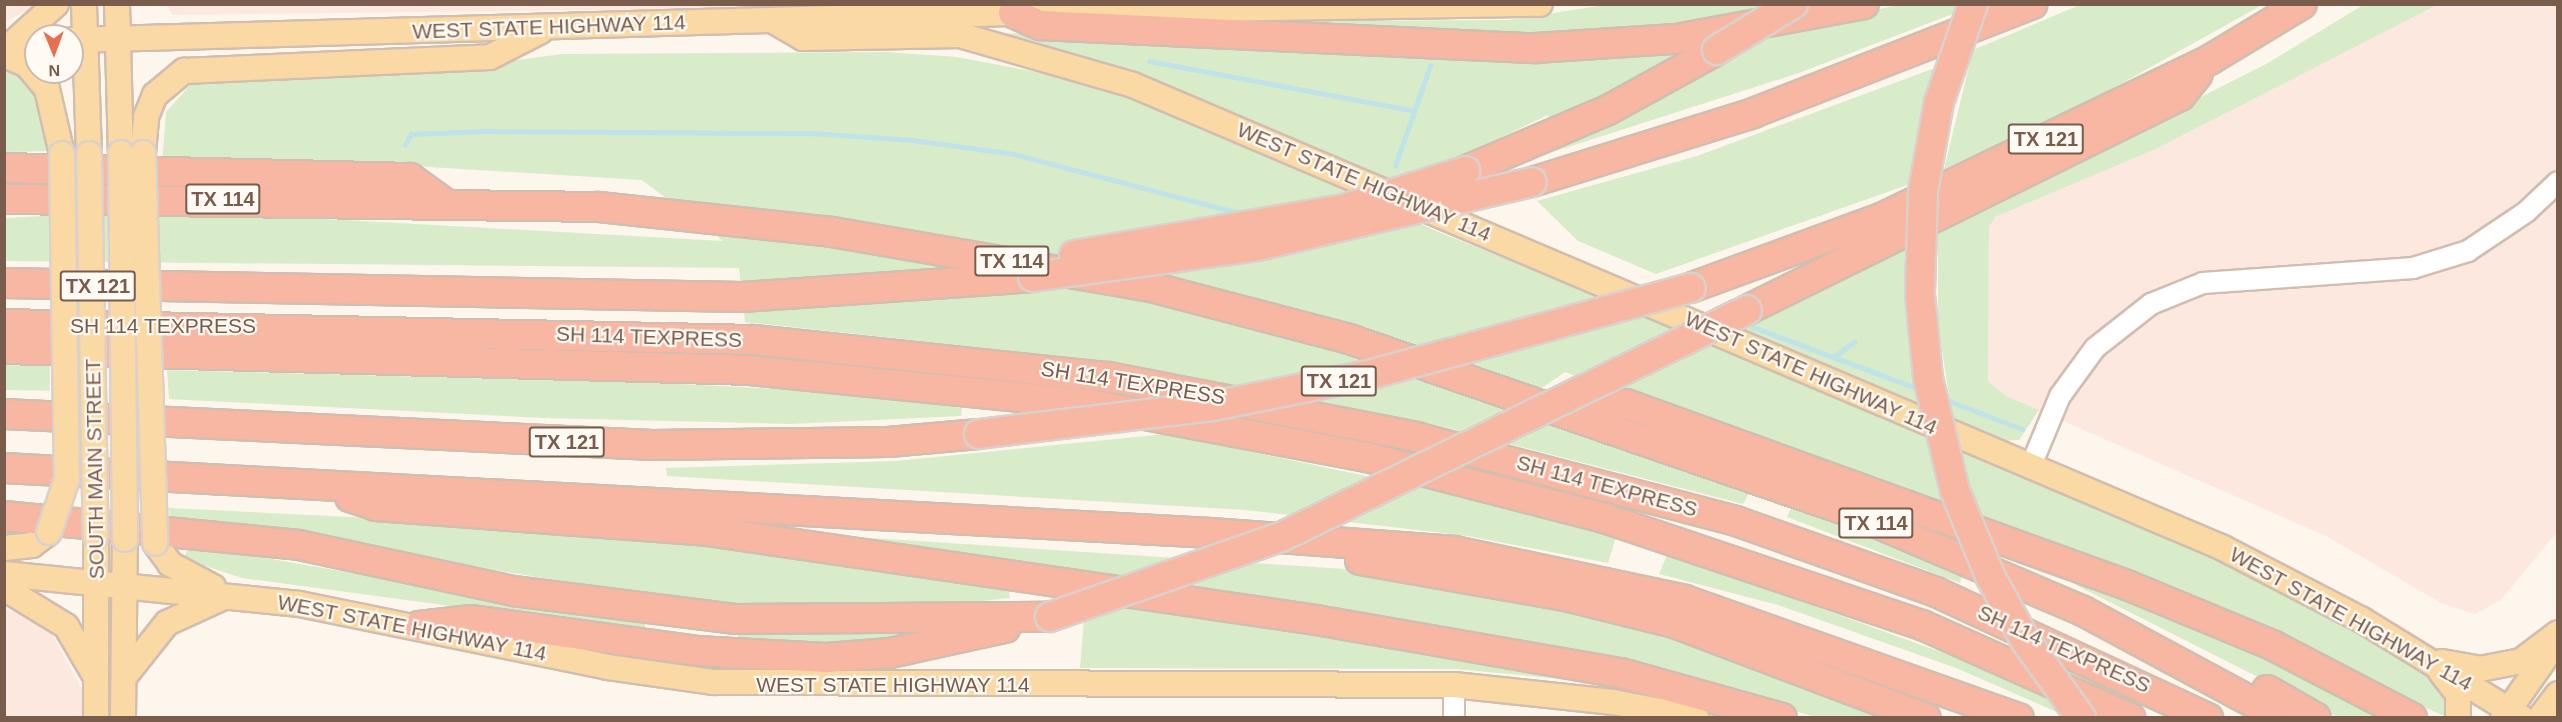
<!DOCTYPE html>
<html>
<head>
<meta charset="utf-8">
<style>
	body { margin:0 }
	#map { position:relative; width:2562px; height:722px; overflow:hidden; background:#fdf6ec; font-family:Arial,sans-serif }
	div>[style] { position:absolute }
	[style*='--x'] { left:calc(var(--x)*1px); top:calc(var(--y)*1px); width:calc(var(--w)*1px); rotate:calc(var(--a)*1deg) }
	.commercial>* { inset:0; background:#fde8e0 }
	.green>* { inset:0; background:#d8ecc9; transform-origin:0 0 }
	.stream>* { height:4.5px; margin:-2.25px; padding:0 2.25px; transform-origin:2.25px; border-radius:2.25px; background:#bfe3e8 }
	.roads { filter:drop-shadow(2px 0 #d1beb0) drop-shadow(-2px 0 #d1beb0) drop-shadow(0 2px #d1beb0) drop-shadow(0 -2px #d1beb0) }
	.minor>* { height:20px; margin:-10px; padding:0 10px; transform-origin:10px; border-radius:10px; background:#fff }
	.major>* { height:24px; margin:-12px; padding:0 12px; transform-origin:12px; border-radius:12px; background:#fbd9a5 }
	.highway>* { height:28px; margin:-14px; padding:0 14px; transform-origin:14px; border-radius:14px; background:#f7b7a3 }
	.bridges { filter:drop-shadow(2px 0 #dad1cd) drop-shadow(-2px 0 #dad1cd) drop-shadow(0 2px #dad1cd) drop-shadow(0 -2px #dad1cd) }
	.major-bridge>* { height:24px; margin:-12px; padding:0 12px; transform-origin:12px; border-radius:12px; background:#fbd9a5 }
	.highway-bridge>* { height:28px; margin:-14px; padding:0 14px; transform-origin:14px; border-radius:14px; background:#f7b7a3 }
	span { translate:-50% -50%; white-space:nowrap; text-align:center; line-height:1.15; -webkit-text-stroke:4.5px #fffaf3; paint-order:stroke }
	.shield-label span { padding:2px 4px; background:#fffaf3; border:2px solid; border-radius:4px; -webkit-text-stroke-width:0 }
	.shield-label { font-size:20px; color:#7a5c4d; font-weight:700 }
	.street-label { font-size:21px; color:#7a5c4d }
	.frame { position:absolute; inset:0; border:6px solid #7a5c4d; pointer-events:none }
	.north { position:absolute; left:24px; top:24px; width:60px; height:60px; box-sizing:border-box; background:#fffaf3; border:2px solid #cabbb1; border-radius:50%; rotate:179deg; font-size:16px; font-weight:700; line-height:24px; text-align:center; color:#7a5c4d }
	.north::after { content:''; display:block; margin:auto; width:21px; height:27px; background:#e76f51; clip-path:polygon(50% 0,100% 100%,50% 72%,0 100%) }
</style>
</head>
<body>
<div id="map">
	<div class="commercial">
		<i style="clip-path:polygon(5px 4px,37px 4px,37px 5px,5px 22px)"></i>
		<i style="clip-path:polygon(167px 5px,1006px 5px,172px 15px)"></i>
		<i style="clip-path:polygon(2437px 5px,2557px 5px,2557px 532px,2501px 600px,2475px 614px,2441px 603px,2326px 536px,2006px 396px,1988px 381px,1989px 227px,1995px 217px,2156px 149px)"></i>
		<i style="clip-path:polygon(5px 609px,46px 623px,85px 695px,86px 717px,5px 718px)"></i>
	</div>
	<div class="green">
		<i style="clip-path:polygon(2082px 4px,2262px 5px,2106px 92px,1944px 169px,1973px 50px)"></i>
		<i style="clip-path:polygon(1605px 5px,1760px 5px,1730px 22px,1509px 38px,1321px 29px,1321px 21px,1508px 20px)"></i>
		<i style="clip-path:polygon(1897px 5px,1958px 5px,1955px 13px,1799px 73px,1537px 157px,1536px 151px,1762px 37px)"></i>
		<i style="clip-path:polygon(2363px 5px,2437px 5px,2156px 149px,1995px 217px,1989px 227px,1988px 381px,2006px 396px,2039px 410px,2019px 440px,2003px 441px,1953px 421px,1938px 324px,1938px 230px,2268px 63px)"></i>
		<i style="clip-path:polygon(996px 33px,1683px 49px,1684px 58px,1550px 122px,1548px 115px,1453px 160px,1387px 180px)"></i>
		<i style="clip-path:polygon(886px 52px,957px 57px,1078px 80px,1195px 119px,1436px 231px,1751px 357px,2247px 571px,2424px 670px,2446px 698px,2446px 717px,2240px 620px,1565px 372px,1511px 409px,1751px 490px,1743px 504px,1441px 426px,1115px 362px,745px 322px,739px 268px,5px 261px,5px 218px,162px 210px,723px 241px,642px 180px,348px 162px,162px 163px,166px 112px,192px 83px,224px 73px,484px 64px,563px 54px)"></i>
		<i style="clip-path:polygon(1935px 68px,1913px 183px,1656px 274px,1578px 241px,1537px 201px,1697px 156px)"></i>
		<i style="clip-path:polygon(5px 69px,30px 83px,41px 99px,50px 151px,5px 152px)"></i>
		<i style="clip-path:polygon(1907px 246px,1919px 408px,1739px 329px)"></i>
		<i style="left:4px;top:365px;width:46px;height:25px;rotate:1deg"></i>
		<i style="clip-path:polygon(167px 370px,660px 383px,836px 392px,962px 408px,961px 416px,791px 424px,544px 418px,169px 399px)"></i>
		<i style="clip-path:polygon(1166px 434px,1442px 492px,1616px 537px,1608px 563px,1468px 536px,1246px 510px,667px 476px,666px 468px,896px 461px)"></i>
		<i style="clip-path:polygon(1792px 506px,1962px 575px,1960px 583px,1787px 517px)"></i>
		<i style="clip-path:polygon(169px 508px,612px 530px,1008px 589px,1010px 598px,924px 607px,743px 610px,170px 518px)"></i>
		<i style="clip-path:polygon(856px 537px,1345px 569px,1464px 586px,1638px 625px,1891px 717px,1816px 717px,1647px 669px,856px 542px)"></i>
		<i style="clip-path:polygon(190px 545px,645px 624px,645px 632px,242px 578px,193px 562px,185px 555px)"></i>
		<i style="clip-path:polygon(1668px 553px,1957px 658px,2049px 698px,2059px 713px,1956px 668px,1778px 605px,1659px 574px)"></i>
		<i style="clip-path:polygon(2077px 579px,2236px 642px,2390px 717px,2337px 717px,2076px 585px)"></i>
		<i style="clip-path:polygon(1086px 594px,1584px 681px,1455px 669px,1080px 668px)"></i>
		<i style="clip-path:polygon(934px 628px,886px 643px,736px 646px,739px 629px)"></i>
	</div>
	<div class="stream">
		<i style="--x:1149;--y:61;--w:267;--a:10.6"></i>
		<i style="--x:405;--y:145;--w:13;--a:-61"></i>
		<i style="--x:411;--y:134;--w:74;--a:-2.3"></i>
		<i style="--x:485;--y:131;--w:327;--a:0.4"></i>
		<i style="--x:812;--y:133;--w:101;--a:4"></i>
		<i style="--x:913;--y:140;--w:102;--a:7.9"></i>
		<i style="--x:1014;--y:154;--w:236;--a:14.7"></i>
		<i style="--x:1395;--y:166;--w:106;--a:-70.7"></i>
		<i style="--x:1753;--y:327;--w:177;--a:20.5"></i>
		<i style="--x:1833;--y:357;--w:26;--a:-36"></i>
		<i style="--x:1944;--y:399;--w:84;--a:21"></i>
	</div>
	<div class="roads">
		<div class="minor">
			<i style="--x:2030;--y:468;--w:78;--a:-67.4"></i>
			<i style="--x:2060;--y:396;--w:59;--a:-53.9"></i>
			<i style="--x:2095;--y:348;--w:71;--a:-38.2"></i>
			<i style="--x:2151;--y:304;--w:56;--a:-22"></i>
			<i style="--x:2203;--y:283;--w:211;--a:-4.1"></i>
			<i style="--x:2413;--y:268;--w:58;--a:-17.2"></i>
			<i style="--x:2468;--y:251;--w:70;--a:-33.9"></i>
			<i style="--x:2526;--y:212;--w:44;--a:-43.2"></i>
			<i style="--x:1454;--y:718;--w:33;--a:-90"></i>
		</div>
		<div class="major">
			<i style="--x:84;--y:4;--w:150;--a:88.1"></i>
			<i style="--x:117;--y:4;--w:149;--a:88.5"></i>
			<i style="--x:772;--y:20;--w:36;--a:30"></i>
			<i style="--x:803;--y:38;--w:157;--a:-1.1"></i>
			<i style="--x:960;--y:35;--w:180;--a:16.1"></i>
			<i style="--x:1133;--y:85;--w:1184;--a:23.01"></i>
			<i style="--x:2223;--y:548;--w:157;--a:27.4"></i>
			<i style="--x:2362;--y:620;--w:188;--a:31.5"></i>
			<i style="--x:72;--y:40;--w:1011;--a:-1.64"></i>
			<i style="--x:1083;--y:11;--w:457;--a:-0.9"></i>
			<i style="--x:13;--y:43;--w:58;--a:-42.2"></i>
			<i style="--x:4;--y:55;--w:25;--a:23"></i>
			<i style="--x:27;--y:65;--w:31;--a:50"></i>
			<i style="--x:47;--y:89;--w:67;--a:77"></i>
			<i style="--x:143;--y:153;--w:36;--a:-85"></i>
			<i style="--x:146;--y:117;--w:24;--a:-68"></i>
			<i style="--x:155;--y:95;--w:38;--a:-40"></i>
			<i style="--x:184;--y:71;--w:306;--a:-2.6"></i>
			<i style="--x:490;--y:57;--w:57;--a:-27"></i>
			<i style="--x:155;--y:543;--w:26;--a:54"></i>
			<i style="--x:170;--y:564;--w:49;--a:28.1"></i>
			<i style="--x:4;--y:548;--w:28;--a:-6"></i>
			<i style="--x:32;--y:545;--w:21;--a:-37"></i>
			<i style="--x:4;--y:574;--w:297;--a:5.8"></i>
			<i style="--x:299;--y:604;--w:315;--a:11.5"></i>
			<i style="--x:608;--y:667;--w:106;--a:8.1"></i>
			<i style="--x:713;--y:682;--w:741;--a:0.23"></i>
			<i style="--x:1454;--y:685;--w:160;--a:6.1"></i>
			<i style="--x:1613;--y:702;--w:85;--a:10.9"></i>
			<i style="--x:4;--y:588;--w:73;--a:31.5"></i>
			<i style="--x:66;--y:626;--w:53;--a:59.6"></i>
			<i style="--x:2442;--y:662;--w:39;--a:10"></i>
			<i style="--x:2480;--y:669;--w:42;--a:-11"></i>
			<i style="--x:2521;--y:661;--w:46;--a:-37.1"></i>
			<i style="--x:2441;--y:672;--w:28;--a:52"></i>
			<i style="--x:2458;--y:694;--w:24;--a:90"></i>
			<i style="--x:124;--y:677;--w:69;--a:-51.5"></i>
			<i style="--x:167;--y:623;--w:63;--a:-24.5"></i>
			<i style="--x:96;--y:718;--w:182;--a:-90"></i>
			<i style="--x:123;--y:718;--w:179;--a:-89.4"></i>
			<i style="--x:2503;--y:718;--w:90;--a:-54.9"></i>
			<i style="--x:2540;--y:718;--w:30;--a:-53"></i>
		</div>
		<div class="highway">
			<i style="--x:1013;--y:13;--w:30;--a:24"></i>
			<i style="--x:1040;--y:25;--w:496;--a:2.7"></i>
			<i style="--x:1535;--y:48;--w:141;--a:-3.7"></i>
			<i style="--x:1676;--y:39;--w:191;--a:-10.5"></i>
			<i style="--x:4;--y:168;--w:406;--a:1.4"></i>
			<i style="--x:410;--y:178;--w:39;--a:36"></i>
			<i style="--x:1465;--y:171;--w:155;--a:-23.1"></i>
			<i style="--x:1608;--y:110;--w:124;--a:-28.8"></i>
			<i style="--x:1532;--y:182;--w:232;--a:-17.3"></i>
			<i style="--x:1753;--y:113;--w:300;--a:-21.3"></i>
			<i style="--x:4;--y:199;--w:595;--a:0.77"></i>
			<i style="--x:599;--y:207;--w:234;--a:6.1"></i>
			<i style="--x:832;--y:232;--w:324;--a:9.8"></i>
			<i style="--x:1151;--y:287;--w:205;--a:14.7"></i>
			<i style="--x:1349;--y:339;--w:531;--a:19.02"></i>
			<i style="--x:1851;--y:512;--w:252;--a:23.1"></i>
			<i style="--x:2083;--y:611;--w:226;--a:28.3"></i>
			<i style="--x:4;--y:283;--w:738;--a:1.09"></i>
			<i style="--x:742;--y:297;--w:292;--a:-3.9"></i>
			<i style="--x:1690;--y:288;--w:203;--a:-20.1"></i>
			<i style="--x:1881;--y:218;--w:366;--a:-25.7"></i>
			<i style="--x:2211;--y:59;--w:106;--a:-31.1"></i>
			<i style="--x:1747;--y:310;--w:483;--a:-26.3"></i>
			<i style="--x:2180;--y:96;--w:28;--a:-51"></i>
			<i style="--x:4;--y:324;--w:749;--a:1.22"></i>
			<i style="--x:753;--y:340;--w:357;--a:6"></i>
			<i style="--x:1108;--y:377;--w:314;--a:11"></i>
			<i style="--x:1416;--y:437;--w:331;--a:14.7"></i>
			<i style="--x:1736;--y:521;--w:212;--a:19.5"></i>
			<i style="--x:1936;--y:592;--w:300;--a:24.9"></i>
			<i style="--x:4;--y:349;--w:745;--a:1.61"></i>
			<i style="--x:749;--y:370;--w:341;--a:5.7"></i>
			<i style="--x:1088;--y:404;--w:284;--a:10.8"></i>
			<i style="--x:1367;--y:457;--w:245;--a:14.4"></i>
			<i style="--x:1604;--y:518;--w:336;--a:18.6"></i>
			<i style="--x:1922;--y:625;--w:228;--a:24.1"></i>
			<i style="--x:1573;--y:410;--w:53;--a:-6.5"></i>
			<i style="--x:1626;--y:404;--w:533;--a:19.86"></i>
			<i style="--x:2127;--y:585;--w:157;--a:22.5"></i>
			<i style="--x:2272;--y:645;--w:158;--a:27.5"></i>
			<i style="--x:4;--y:414;--w:649;--a:2.74"></i>
			<i style="--x:652;--y:445;--w:236;--a:-0.7"></i>
			<i style="--x:888;--y:442;--w:91;--a:-5"></i>
			<i style="--x:4;--y:468;--w:1209;--a:3.08"></i>
			<i style="--x:1211;--y:533;--w:245;--a:4.2"></i>
			<i style="--x:1455;--y:551;--w:235;--a:12"></i>
			<i style="--x:1685;--y:600;--w:354;--a:19.5"></i>
			<i style="--x:350;--y:497;--w:28;--a:19"></i>
			<i style="--x:376;--y:506;--w:332;--a:4.3"></i>
			<i style="--x:707;--y:531;--w:615;--a:8.31"></i>
			<i style="--x:1316;--y:620;--w:310;--a:9.9"></i>
			<i style="--x:1621;--y:673;--w:167;--a:15.6"></i>
			<i style="--x:4;--y:516;--w:296;--a:5.6"></i>
			<i style="--x:299;--y:545;--w:219;--a:12.1"></i>
			<i style="--x:513;--y:591;--w:223;--a:7.2"></i>
			<i style="--x:734;--y:619;--w:316;--a:-0.4"></i>
			<i style="--x:1360;--y:560;--w:212;--a:10"></i>
			<i style="--x:1569;--y:597;--w:108;--a:13.9"></i>
			<i style="--x:1674;--y:623;--w:269;--a:20.7"></i>
			<i style="--x:419;--y:626;--w:53;--a:-6.5"></i>
			<i style="--x:472;--y:620;--w:227;--a:7.8"></i>
			<i style="--x:697;--y:651;--w:129;--a:3.1"></i>
			<i style="--x:826;--y:658;--w:64;--a:-4.5"></i>
			<i style="--x:890;--y:653;--w:118;--a:-12.3"></i>
			<i style="--x:2267;--y:690;--w:56;--a:29.7"></i>
		</div>
	</div>
	<div class="bridges">
		<div class="major-bridge">
			<i style="--x:121;--y:153;--w:386;--a:89.4"></i>
			<i style="--x:143;--y:153;--w:390;--a:88.2"></i>
			<i style="--x:89;--y:154;--w:382;--a:89"></i>
			<i style="--x:49;--y:532;--w:56;--a:-71.2"></i>
			<i style="--x:67;--y:479;--w:325;--a:-90.9"></i>
		</div>
		<div class="highway-bridge">
			<i style="--x:1973;--y:4;--w:104;--a:109.1"></i>
			<i style="--x:1939;--y:102;--w:90;--a:100.2"></i>
			<i style="--x:1923;--y:191;--w:104;--a:91.7"></i>
			<i style="--x:1920;--y:295;--w:83;--a:84.5"></i>
			<i style="--x:1928;--y:378;--w:116;--a:76.6"></i>
			<i style="--x:1955;--y:491;--w:92;--a:67.6"></i>
			<i style="--x:1990;--y:576;--w:73;--a:61.3"></i>
			<i style="--x:2025;--y:640;--w:96;--a:54.3"></i>
			<i style="--x:1717;--y:50;--w:89;--a:-31.2"></i>
			<i style="--x:1074;--y:255;--w:273;--a:-9.7"></i>
			<i style="--x:1343;--y:209;--w:128;--a:-17.3"></i>
			<i style="--x:1033;--y:277;--w:222;--a:-7.8"></i>
			<i style="--x:1253;--y:247;--w:286;--a:-13.1"></i>
			<i style="--x:979;--y:434;--w:236;--a:-6.8"></i>
			<i style="--x:1213;--y:406;--w:158;--a:-11.3"></i>
			<i style="--x:1368;--y:375;--w:334;--a:-15.1"></i>
			<i style="--x:1050;--y:617;--w:244;--a:-19.1"></i>
			<i style="--x:1281;--y:537;--w:518;--a:-25.97"></i>
		</div>
	</div>
	<div class="shield-label">
		<span style="left:2046px;top:139px">TX 121</span>
		<span style="left:223px;top:199px">TX 114</span>
		<span style="left:1012px;top:261px">TX 114</span>
		<span style="left:98px;top:286px">TX 121</span>
		<span style="left:1339px;top:381px">TX 121</span>
		<span style="left:567px;top:442px">TX 121</span>
		<span style="left:1876px;top:523px">TX 114</span>
	</div>
	<div class="street-label">
		<span style="left:549px;top:27px;rotate:-2deg">WEST STATE HIGHWAY 114</span>
		<span style="left:1364px;top:182px;rotate:23deg">WEST STATE HIGHWAY 114</span>
		<span style="left:163px;top:326px">SH 114 TEXPRESS</span>
		<span style="left:649px;top:337px;rotate:2deg">SH 114 TEXPRESS</span>
		<span style="left:1811px;top:373px;rotate:24deg">WEST STATE HIGHWAY 114</span>
		<span style="left:1133px;top:383px;rotate:9deg">SH 114 TEXPRESS</span>
		<span style="left:95px;top:469px;rotate:-91deg">SOUTH MAIN STREET</span>
		<span style="left:1607px;top:486px;rotate:15deg">SH 114 TEXPRESS</span>
		<span style="left:2351px;top:619px;rotate:29deg">WEST STATE HIGHWAY 114</span>
		<span style="left:412px;top:628px;rotate:11deg">WEST STATE HIGHWAY 114</span>
		<span style="left:2064px;top:649px;rotate:24deg">SH 114 TEXPRESS</span>
		<span style="left:893px;top:685px">WEST STATE HIGHWAY 114</span>
	</div>
	<div class="frame"></div>
	<div class="north">N</div>
</div>
</body>
</html>
